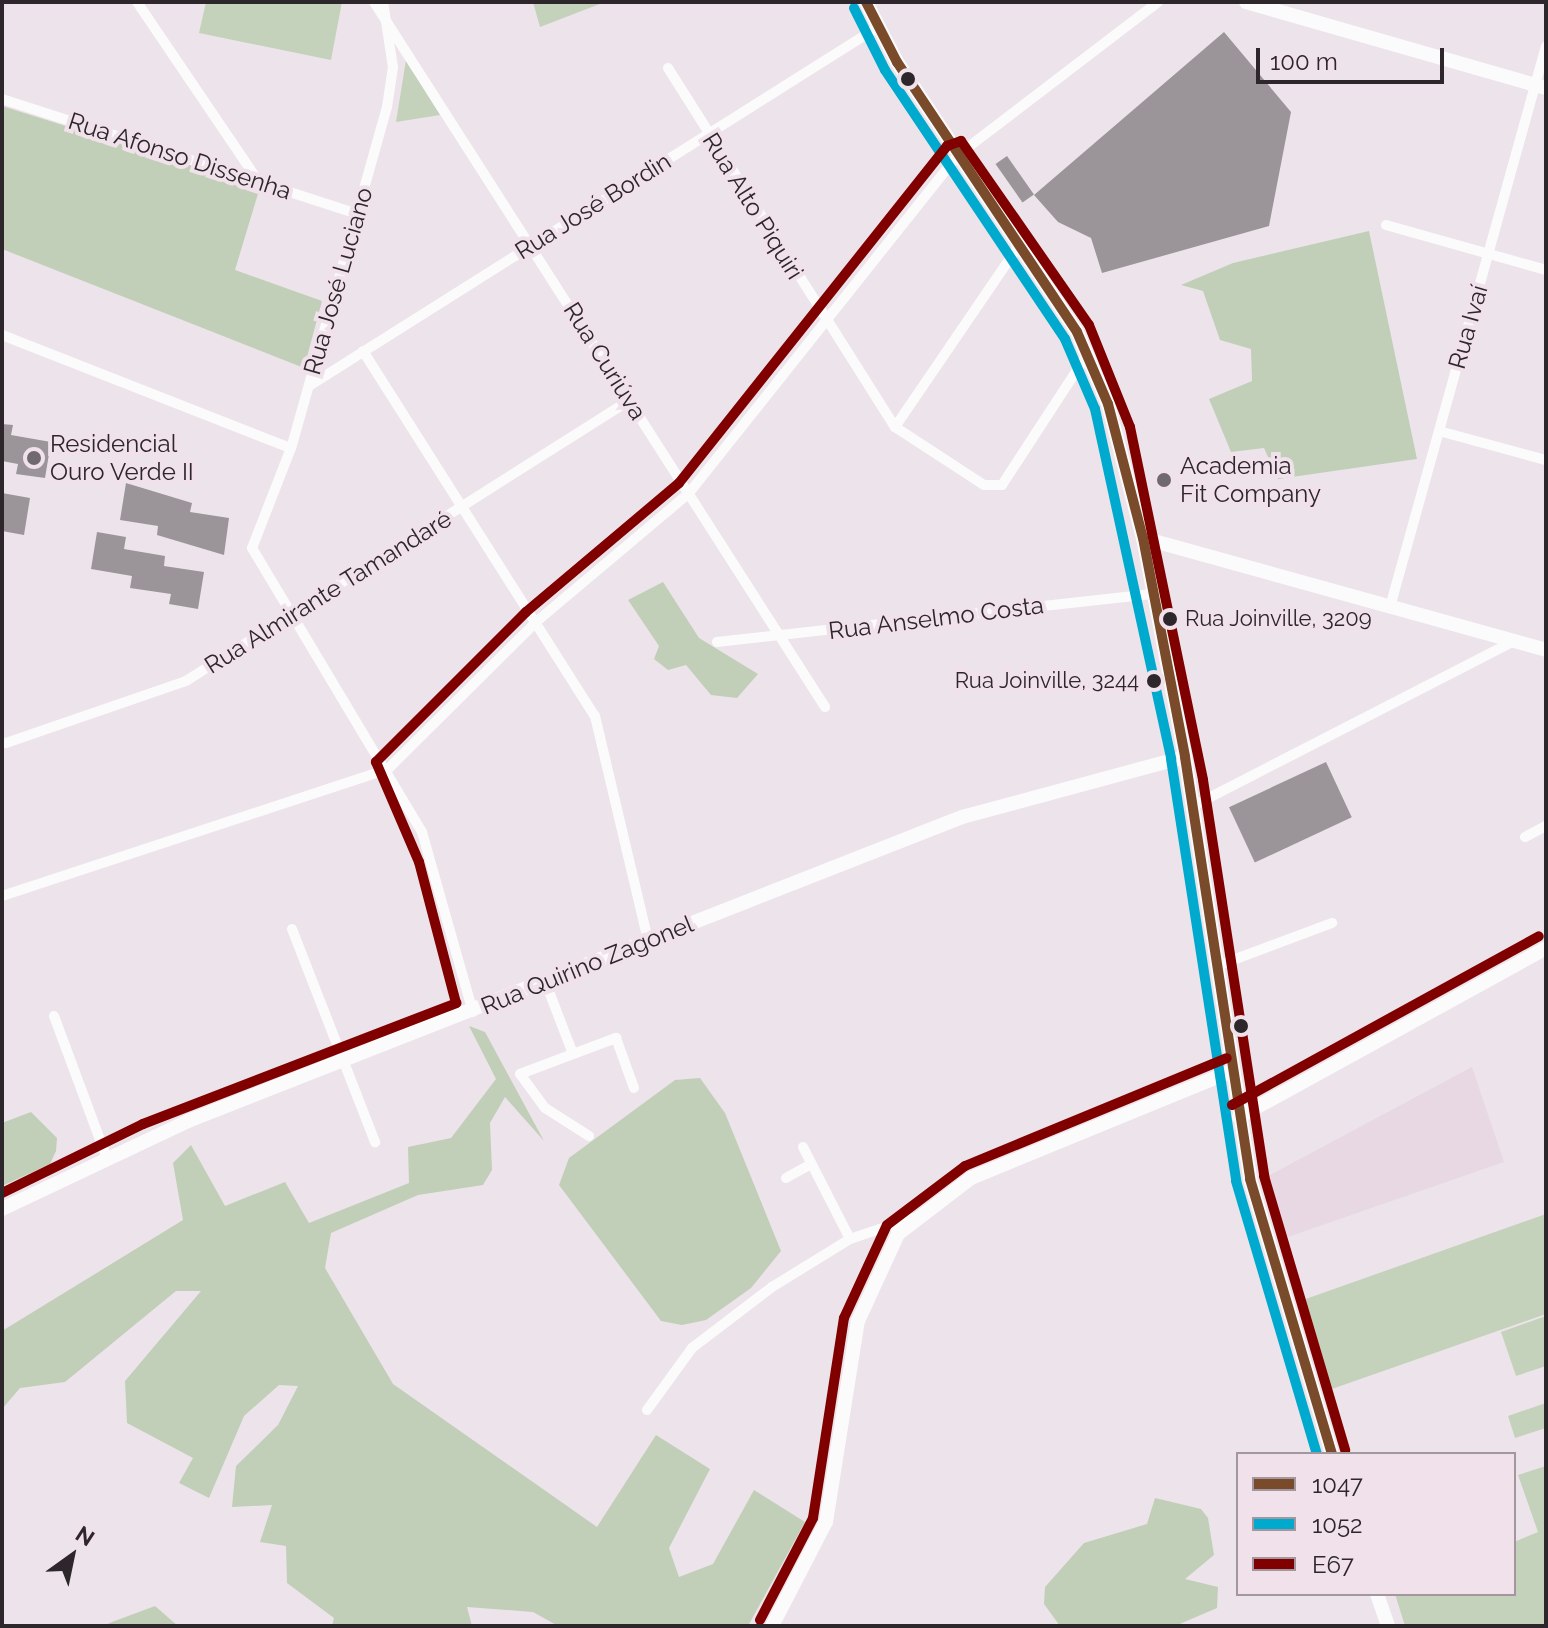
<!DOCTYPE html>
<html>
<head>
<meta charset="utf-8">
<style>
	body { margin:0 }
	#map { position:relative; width:1548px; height:1628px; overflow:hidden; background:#ece4ea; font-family:Raleway,sans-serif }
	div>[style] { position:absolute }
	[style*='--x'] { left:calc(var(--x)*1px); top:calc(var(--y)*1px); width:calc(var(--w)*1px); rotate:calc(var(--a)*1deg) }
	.built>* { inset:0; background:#e7d8e3 }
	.green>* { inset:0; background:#c4d2bc }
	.forest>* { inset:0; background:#c1cfb8 }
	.building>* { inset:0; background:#9b9599; transform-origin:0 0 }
	.street>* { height:10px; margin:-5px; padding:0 5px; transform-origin:5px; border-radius:5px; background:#fcfbfc }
	.secondary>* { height:14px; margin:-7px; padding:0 7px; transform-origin:7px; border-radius:7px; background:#fcfbfc }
	.bus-1>* { height:10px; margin:-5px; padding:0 5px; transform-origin:5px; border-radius:5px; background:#7a4b2a }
	.bus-2>* { height:10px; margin:-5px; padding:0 5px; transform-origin:5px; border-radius:5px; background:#00a9ce }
	.bus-3>* { height:10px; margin:-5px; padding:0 5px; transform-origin:5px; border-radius:5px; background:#800000 }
	.dots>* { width:22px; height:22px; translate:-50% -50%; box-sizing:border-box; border:4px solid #f0e1eb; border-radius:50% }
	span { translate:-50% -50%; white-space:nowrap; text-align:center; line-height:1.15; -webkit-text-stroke:8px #f0e1eb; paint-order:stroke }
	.bus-label { font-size:22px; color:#2d272b }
	.left { translate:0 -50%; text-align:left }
	.right { translate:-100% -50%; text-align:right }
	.street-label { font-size:24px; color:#2d272b }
	.poi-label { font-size:24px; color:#2d272b }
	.frame { position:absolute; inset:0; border:4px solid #2d272b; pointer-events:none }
	.legend { position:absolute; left:1236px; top:1452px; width:280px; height:144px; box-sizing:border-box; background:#f0e1eb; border:2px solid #a2979e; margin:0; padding:10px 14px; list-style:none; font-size:24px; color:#2d272b }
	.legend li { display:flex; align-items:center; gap:16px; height:40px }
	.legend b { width:40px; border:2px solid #a2979e }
	.north { position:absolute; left:32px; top:1516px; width:80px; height:80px; -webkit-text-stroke:6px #f0e1eb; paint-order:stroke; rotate:33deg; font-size:22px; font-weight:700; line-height:32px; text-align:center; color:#2d272b }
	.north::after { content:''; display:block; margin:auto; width:28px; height:36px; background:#2d272b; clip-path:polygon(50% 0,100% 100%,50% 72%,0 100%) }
	.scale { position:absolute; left:1256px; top:48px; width:188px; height:36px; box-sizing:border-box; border:4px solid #2d272b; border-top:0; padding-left:10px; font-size:24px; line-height:28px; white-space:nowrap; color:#2d272b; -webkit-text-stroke:6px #f0e1eb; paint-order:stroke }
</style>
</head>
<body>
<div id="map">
	<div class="built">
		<i style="clip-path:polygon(1472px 1067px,1504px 1162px,1282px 1239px,1268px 1176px)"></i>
	</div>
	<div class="green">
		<i style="clip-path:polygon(206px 2px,342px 2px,331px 60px,199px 33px)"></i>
		<i style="clip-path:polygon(533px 2px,605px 2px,540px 27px)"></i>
		<i style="clip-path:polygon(406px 60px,440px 115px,396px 122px)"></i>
		<i style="clip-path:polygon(1546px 1214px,1546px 1314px,1329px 1390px,1300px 1301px)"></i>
		<i style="clip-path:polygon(1546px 1316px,1546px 1366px,1516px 1376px,1501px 1332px)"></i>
		<i style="clip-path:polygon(1546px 1403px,1546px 1428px,1515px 1438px,1508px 1416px)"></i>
		<i style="clip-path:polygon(1546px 1466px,1546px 1626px,1405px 1626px,1395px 1594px,1514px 1594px,1514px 1542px,1538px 1532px,1518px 1475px)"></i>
	</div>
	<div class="forest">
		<i style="clip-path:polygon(2px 106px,260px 187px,235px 270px,322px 301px,304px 368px,2px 249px)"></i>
		<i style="clip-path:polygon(1369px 231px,1417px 459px,1278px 479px,1264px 448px,1231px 452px,1209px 399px,1252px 381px,1251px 349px,1220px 340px,1203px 291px,1181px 285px,1233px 263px)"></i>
		<i style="clip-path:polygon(663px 582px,699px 638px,758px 674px,737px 698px,711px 695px,686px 665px,668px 670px,654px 659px,659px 646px,628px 600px)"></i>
		<i style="clip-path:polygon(469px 1026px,485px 1032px,544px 1141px,505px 1097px,490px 1123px,492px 1170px,483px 1185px,418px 1195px,331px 1233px,325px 1268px,393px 1384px,597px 1527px,656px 1435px,710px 1469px,669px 1548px,679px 1577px,713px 1564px,754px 1490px,805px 1522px,748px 1626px,558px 1626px,533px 1612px,467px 1607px,472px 1626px,332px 1626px,334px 1618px,287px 1583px,286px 1546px,260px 1542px,272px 1505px,232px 1507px,236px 1466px,278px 1425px,298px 1386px,279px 1385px,244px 1416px,209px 1498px,179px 1483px,193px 1458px,127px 1423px,125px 1381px,201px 1291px,176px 1291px,65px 1382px,20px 1388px,2px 1409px,2px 1331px,183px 1220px,173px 1163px,191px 1145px,225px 1206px,285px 1182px,309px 1223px,409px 1183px,408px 1147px,451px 1138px,496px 1079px)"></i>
		<i style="clip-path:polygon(700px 1078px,725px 1113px,781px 1251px,751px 1288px,706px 1320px,682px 1325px,661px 1321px,559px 1185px,569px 1158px,675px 1080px)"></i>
		<i style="clip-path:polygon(31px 1112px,57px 1138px,56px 1151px,50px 1164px,2px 1186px,2px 1123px)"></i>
		<i style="clip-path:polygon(1155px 1498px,1201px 1509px,1208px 1518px,1214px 1555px,1185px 1579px,1218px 1587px,1217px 1608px,1175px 1626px,1060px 1626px,1044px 1604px,1045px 1587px,1084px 1543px,1147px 1524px)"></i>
		<i style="clip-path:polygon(155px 1606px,178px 1626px,103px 1626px,112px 1622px)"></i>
	</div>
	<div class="building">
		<i style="clip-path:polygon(1224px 32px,1291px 112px,1269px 226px,1102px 273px,1091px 238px,1058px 222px,1034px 195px)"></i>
		<i style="left:1007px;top:156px;width:47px;height:14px;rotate:55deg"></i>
		<i style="clip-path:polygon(2px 424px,13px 425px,11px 435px,51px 442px,45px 478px,16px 474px,18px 464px,2px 461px)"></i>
		<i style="clip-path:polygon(126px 483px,192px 503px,190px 512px,229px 518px,224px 555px,157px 535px,158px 526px,120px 520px)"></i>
		<i style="clip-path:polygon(2px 493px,30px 498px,24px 535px,2px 531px)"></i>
		<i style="clip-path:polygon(97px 532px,126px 537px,124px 549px,165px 556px,164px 566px,204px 572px,198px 609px,169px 604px,171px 594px,130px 588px,132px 576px,91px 569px)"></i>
		<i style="left:1326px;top:762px;width:61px;height:107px;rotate:65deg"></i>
	</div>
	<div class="street">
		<i style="--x:137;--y:2;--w:217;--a:55.9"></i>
		<i style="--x:374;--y:2;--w:837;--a:57.39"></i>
		<i style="--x:383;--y:2;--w:66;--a:81.3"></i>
		<i style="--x:393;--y:67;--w:40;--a:98.5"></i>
		<i style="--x:387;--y:107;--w:354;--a:105.7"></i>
		<i style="--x:291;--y:448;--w:107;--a:111.3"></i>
		<i style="--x:252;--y:548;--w:331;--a:59.1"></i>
		<i style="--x:422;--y:832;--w:187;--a:74.2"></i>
		<i style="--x:668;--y:68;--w:425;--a:57.7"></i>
		<i style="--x:895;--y:427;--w:106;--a:33.1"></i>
		<i style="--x:984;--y:485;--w:18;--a:0"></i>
		<i style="--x:1002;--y:485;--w:158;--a:-56.9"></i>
		<i style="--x:2;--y:99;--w:373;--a:17.9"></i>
		<i style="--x:1386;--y:225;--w:166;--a:15.7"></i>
		<i style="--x:2;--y:335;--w:310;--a:21.4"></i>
		<i style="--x:363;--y:351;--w:432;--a:57.6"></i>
		<i style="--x:595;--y:716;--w:231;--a:76.7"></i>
		<i style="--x:309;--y:386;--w:673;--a:-32.25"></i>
		<i style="--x:895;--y:427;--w:220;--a:-55.7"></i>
		<i style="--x:1439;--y:431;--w:111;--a:15.2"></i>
		<i style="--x:1390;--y:607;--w:582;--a:-74.46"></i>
		<i style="--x:717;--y:642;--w:440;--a:-6.3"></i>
		<i style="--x:6;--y:743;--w:190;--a:-19"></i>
		<i style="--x:186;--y:681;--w:525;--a:-32.33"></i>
		<i style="--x:1193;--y:806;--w:361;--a:-27.2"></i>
		<i style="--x:1525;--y:837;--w:24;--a:-28"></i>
		<i style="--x:2;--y:896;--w:406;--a:-18.2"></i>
		<i style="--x:388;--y:769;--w:209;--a:-44.8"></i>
		<i style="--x:536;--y:622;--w:200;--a:-40.1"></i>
		<i style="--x:689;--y:493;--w:432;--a:-51.5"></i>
		<i style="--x:958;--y:155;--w:252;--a:-37.4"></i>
		<i style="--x:292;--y:929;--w:229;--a:68.7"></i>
		<i style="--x:1217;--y:966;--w:123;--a:-20.5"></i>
		<i style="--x:545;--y:981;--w:78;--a:69"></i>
		<i style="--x:54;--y:1016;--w:149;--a:69.6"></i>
		<i style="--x:589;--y:1136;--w:52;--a:-147.5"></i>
		<i style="--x:545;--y:1108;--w:42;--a:-126.3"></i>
		<i style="--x:520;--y:1074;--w:103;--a:-20.6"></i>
		<i style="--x:616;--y:1038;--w:53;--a:70.2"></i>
		<i style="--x:803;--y:1147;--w:103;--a:62.9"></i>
		<i style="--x:786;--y:1178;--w:29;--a:-29"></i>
		<i style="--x:647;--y:1410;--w:77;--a:-54"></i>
		<i style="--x:692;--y:1348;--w:101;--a:-37.3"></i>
		<i style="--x:772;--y:1287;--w:92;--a:-31.6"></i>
		<i style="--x:850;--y:1239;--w:65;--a:-18.7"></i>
	</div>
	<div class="secondary">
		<i style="--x:866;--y:2;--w:68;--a:62.7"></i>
		<i style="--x:897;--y:62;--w:324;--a:56.3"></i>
		<i style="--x:1077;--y:332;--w:78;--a:66.7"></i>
		<i style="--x:1108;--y:404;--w:138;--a:75.4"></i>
		<i style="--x:1143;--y:538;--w:223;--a:79.1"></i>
		<i style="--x:1185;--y:757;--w:427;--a:81.2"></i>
		<i style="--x:1250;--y:1179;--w:287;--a:73.4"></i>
		<i style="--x:1246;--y:2;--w:312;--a:16"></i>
		<i style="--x:1143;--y:538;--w:418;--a:15.5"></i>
		<i style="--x:1239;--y:1117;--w:350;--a:-28.8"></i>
		<i style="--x:2;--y:1209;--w:206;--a:-25.3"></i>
		<i style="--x:188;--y:1121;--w:832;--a:-21.44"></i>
		<i style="--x:962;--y:817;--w:231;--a:-15.1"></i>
		<i style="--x:1377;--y:1594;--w:34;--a:71"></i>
		<i style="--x:772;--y:1626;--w:117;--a:-62.6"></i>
		<i style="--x:826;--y:1522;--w:204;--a:-81"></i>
		<i style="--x:858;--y:1321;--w:96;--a:-65.3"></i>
		<i style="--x:898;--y:1234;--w:92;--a:-37.5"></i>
		<i style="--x:971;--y:1178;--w:282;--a:-22.3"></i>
	</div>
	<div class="bus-1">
		<i style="--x:866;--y:2;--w:68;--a:62.7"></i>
		<i style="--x:897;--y:62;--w:324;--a:56.3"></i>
		<i style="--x:1077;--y:332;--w:78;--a:66.7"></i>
		<i style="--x:1108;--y:404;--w:138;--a:75.4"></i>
		<i style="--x:1143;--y:538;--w:223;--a:79.1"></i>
		<i style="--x:1185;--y:757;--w:427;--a:81.2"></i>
		<i style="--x:1250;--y:1179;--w:287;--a:73.4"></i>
	</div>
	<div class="bus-2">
		<i style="--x:854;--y:8;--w:69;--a:63.4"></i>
		<i style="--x:885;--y:70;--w:324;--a:56.2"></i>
		<i style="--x:1065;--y:339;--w:76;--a:66.8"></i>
		<i style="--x:1095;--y:409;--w:358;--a:77.7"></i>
		<i style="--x:1171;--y:759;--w:427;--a:81.2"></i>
		<i style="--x:1236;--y:1181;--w:285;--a:73.5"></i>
	</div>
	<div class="bus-3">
		<i style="--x:1232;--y:1105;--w:350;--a:-28.8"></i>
		<i style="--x:2;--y:1193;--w:157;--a:-26.1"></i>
		<i style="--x:143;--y:1124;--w:336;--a:-21.1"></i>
		<i style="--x:456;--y:1003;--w:146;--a:-104.7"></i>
		<i style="--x:419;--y:862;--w:109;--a:-113.3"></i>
		<i style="--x:376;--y:762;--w:212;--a:-45"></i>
		<i style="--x:526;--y:612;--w:200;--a:-40.1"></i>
		<i style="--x:679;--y:483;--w:431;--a:-51.5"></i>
		<i style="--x:947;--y:146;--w:15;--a:-20"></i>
		<i style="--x:961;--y:141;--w:224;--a:55.2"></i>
		<i style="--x:1089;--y:325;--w:110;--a:68.1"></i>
		<i style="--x:1130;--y:427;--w:360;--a:78.3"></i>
		<i style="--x:1203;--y:780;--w:401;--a:81.2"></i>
		<i style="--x:1264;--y:1176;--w:286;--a:73.5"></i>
		<i style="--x:760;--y:1620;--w:115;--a:-62.5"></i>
		<i style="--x:813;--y:1518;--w:202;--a:-81.2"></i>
		<i style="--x:844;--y:1318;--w:102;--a:-65.2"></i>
		<i style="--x:887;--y:1225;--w:98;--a:-37.1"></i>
		<i style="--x:965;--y:1166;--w:283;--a:-22.4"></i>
	</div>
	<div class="dots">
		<i style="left:908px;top:79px;background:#2d272b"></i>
		<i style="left:34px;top:458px;background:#70696e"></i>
		<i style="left:1164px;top:480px;background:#70696e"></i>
		<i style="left:1170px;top:619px;background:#2d272b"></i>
		<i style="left:1154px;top:681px;background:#2d272b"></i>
		<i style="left:1241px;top:1026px;background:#2d272b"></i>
	</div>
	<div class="bus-label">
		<span class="left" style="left:1185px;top:619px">Rua Joinville, 3209</span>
		<span class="right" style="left:1139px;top:681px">Rua Joinville, 3244</span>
	</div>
	<div class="street-label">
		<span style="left:180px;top:156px;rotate:18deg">Rua Afonso Dissenha</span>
		<span style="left:593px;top:206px;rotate:-32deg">Rua José Bordin</span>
		<span style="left:753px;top:206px;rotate:58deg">Rua Alto Piquiri</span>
		<span style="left:338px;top:281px;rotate:-74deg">Rua José Luciano</span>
		<span style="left:1468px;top:327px;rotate:-74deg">Rua Ivaí</span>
		<span style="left:605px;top:361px;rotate:58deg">Rua Curiúva</span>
		<span style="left:328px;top:592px;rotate:-32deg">Rua Almirante Tamandaré</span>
		<span style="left:936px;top:618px;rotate:-7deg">Rua Anselmo Costa</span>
		<span style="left:587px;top:965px;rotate:-22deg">Rua Quirino Zagonel</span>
	</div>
	<div class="poi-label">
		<span class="left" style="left:50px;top:458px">Residencial<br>Ouro Verde II</span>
		<span class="left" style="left:1180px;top:480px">Academia<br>Fit Company</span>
	</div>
	<div class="frame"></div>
	<ul class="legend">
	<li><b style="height:10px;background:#7a4b2a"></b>1047</li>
	<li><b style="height:10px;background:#00a9ce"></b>1052</li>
	<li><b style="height:10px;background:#800000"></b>E67</li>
	</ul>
	<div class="north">N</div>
	<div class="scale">100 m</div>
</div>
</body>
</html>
